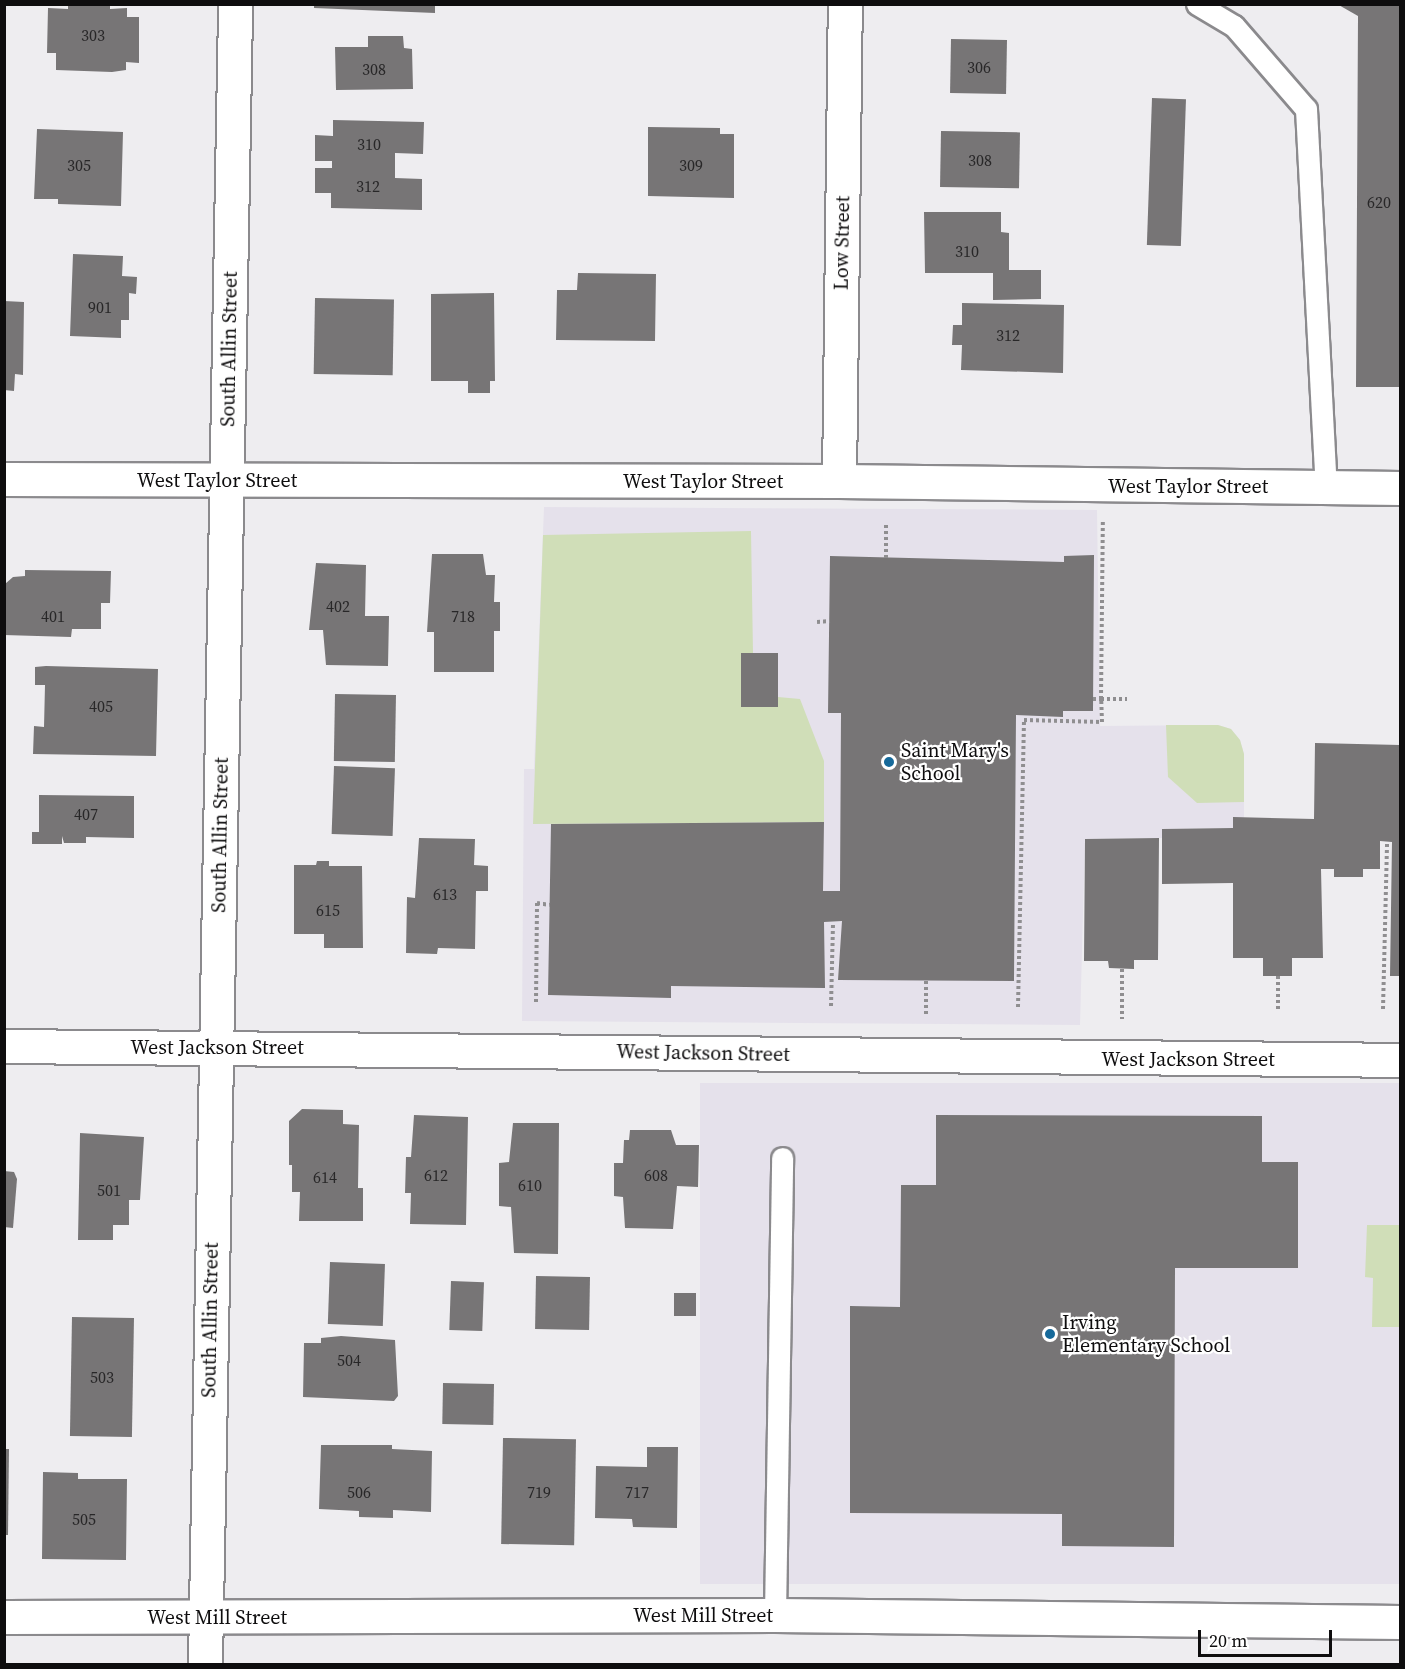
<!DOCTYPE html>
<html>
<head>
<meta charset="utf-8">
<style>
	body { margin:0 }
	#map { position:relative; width:1405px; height:1669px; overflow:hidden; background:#eeedf0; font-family:"Source Serif 4",serif }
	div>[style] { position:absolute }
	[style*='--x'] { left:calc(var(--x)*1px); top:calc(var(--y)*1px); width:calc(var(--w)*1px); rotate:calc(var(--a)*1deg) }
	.built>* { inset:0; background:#e5e1eb; transform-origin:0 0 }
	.green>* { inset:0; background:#d0deb8 }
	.building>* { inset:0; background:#777576; transform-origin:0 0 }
	.path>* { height:4px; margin-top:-2px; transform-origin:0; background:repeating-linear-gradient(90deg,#8f8e90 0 3px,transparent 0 6px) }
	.roads { filter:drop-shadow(2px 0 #8b8a8d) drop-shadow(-2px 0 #8b8a8d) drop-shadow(0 2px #8b8a8d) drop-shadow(0 -2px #8b8a8d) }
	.lane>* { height:21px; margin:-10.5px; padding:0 10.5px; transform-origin:10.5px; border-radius:10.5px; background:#fff }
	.street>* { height:33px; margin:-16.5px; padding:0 16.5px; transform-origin:16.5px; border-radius:16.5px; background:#fff }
	.dots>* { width:16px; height:16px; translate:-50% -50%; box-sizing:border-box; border:3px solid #fff; border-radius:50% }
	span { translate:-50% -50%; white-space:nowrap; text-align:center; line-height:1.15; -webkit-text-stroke:4.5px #fff; paint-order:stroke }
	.number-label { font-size:16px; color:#282728 }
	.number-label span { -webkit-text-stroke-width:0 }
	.street-label { font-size:20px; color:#0e0d0e }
	.poi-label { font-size:20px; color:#0e0d0e }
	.left { translate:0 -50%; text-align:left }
	.frame { position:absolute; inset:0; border:6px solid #0e0d0e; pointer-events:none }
	.scale { position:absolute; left:1198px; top:1630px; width:134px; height:27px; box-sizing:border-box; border:3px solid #0e0d0e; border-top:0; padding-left:8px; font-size:18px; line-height:21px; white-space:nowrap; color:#0e0d0e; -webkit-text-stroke:4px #fff; paint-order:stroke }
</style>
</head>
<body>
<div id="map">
	<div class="built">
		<i style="clip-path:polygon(544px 507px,1097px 510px,1100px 726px,1218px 725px,1231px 729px,1240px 740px,1244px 754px,1244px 817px,1233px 828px,1162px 829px,1162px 838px,1085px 839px,1080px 1025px,522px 1021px,524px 769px,534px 769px)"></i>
		<i style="left:700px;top:1083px;width:700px;height:501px"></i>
	</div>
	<div class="green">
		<i style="clip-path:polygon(751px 531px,753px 653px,741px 653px,741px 707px,778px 707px,778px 697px,800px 699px,824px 761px,824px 822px,533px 824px,543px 535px)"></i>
		<i style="clip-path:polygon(1166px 725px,1218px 725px,1231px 729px,1240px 740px,1244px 754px,1244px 802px,1197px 803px,1168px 777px)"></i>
		<i style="clip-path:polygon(1367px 1225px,1400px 1225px,1400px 1327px,1372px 1327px,1373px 1278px,1365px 1277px)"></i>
	</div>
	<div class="building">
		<i style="clip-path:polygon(68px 4px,110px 4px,110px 9px,127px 8px,127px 17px,139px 17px,139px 63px,126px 62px,126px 70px,112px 72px,56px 70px,56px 53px,47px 53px,48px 8px,68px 9px)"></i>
		<i style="clip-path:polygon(314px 4px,435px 4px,435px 13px,314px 8px)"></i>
		<i style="clip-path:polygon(1337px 4px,1400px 4px,1400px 387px,1356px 387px,1358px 16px)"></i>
		<i style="clip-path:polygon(368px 36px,403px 36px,404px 48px,412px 49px,413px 89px,336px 90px,335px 47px,368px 47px)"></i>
		<i style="left:951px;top:39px;width:56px;height:54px;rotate:1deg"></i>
		<i style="left:1152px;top:98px;width:34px;height:147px;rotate:2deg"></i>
		<i style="clip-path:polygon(333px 120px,424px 122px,423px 154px,395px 153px,395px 178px,422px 179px,422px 210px,331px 208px,331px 193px,315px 193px,315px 168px,332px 168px,332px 161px,315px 161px,315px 135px,333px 136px)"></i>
		<i style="clip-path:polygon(648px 127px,720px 128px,720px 134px,734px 134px,734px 198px,648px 196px)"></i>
		<i style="clip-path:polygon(37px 129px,123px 132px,121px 206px,58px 204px,58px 199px,34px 199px)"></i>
		<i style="left:941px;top:131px;width:79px;height:56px;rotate:1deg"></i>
		<i style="clip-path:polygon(924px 212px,1001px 212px,1001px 232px,1009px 233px,1009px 270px,1041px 270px,1041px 299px,993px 300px,993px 273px,925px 273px)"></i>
		<i style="clip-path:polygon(73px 254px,123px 256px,122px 276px,137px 277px,136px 294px,129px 293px,129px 320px,121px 320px,121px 338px,70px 336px)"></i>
		<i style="clip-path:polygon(578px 273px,656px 274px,655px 341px,556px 340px,557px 290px,577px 290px)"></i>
		<i style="clip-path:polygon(494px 293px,495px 381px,490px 381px,490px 393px,468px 393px,468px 381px,431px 381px,431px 294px)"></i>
		<i style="left:315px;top:298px;width:79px;height:76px;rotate:1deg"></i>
		<i style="clip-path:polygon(4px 301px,24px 302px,23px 375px,15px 374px,14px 391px,4px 390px)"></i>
		<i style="clip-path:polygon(962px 303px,1064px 305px,1063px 373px,961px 370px,962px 345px,952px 345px,953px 325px,962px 325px)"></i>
		<i style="clip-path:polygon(432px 554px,483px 554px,486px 575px,495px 575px,494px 602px,500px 602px,500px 631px,494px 631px,494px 672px,434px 672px,434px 632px,427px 632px)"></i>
		<i style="clip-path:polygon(1094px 555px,1093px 711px,1063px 711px,1063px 717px,1016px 715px,1014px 981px,838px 980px,842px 921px,824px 922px,825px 988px,671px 986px,671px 998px,548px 995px,551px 824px,824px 822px,823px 891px,840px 891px,841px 713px,828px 713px,830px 556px,1064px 562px,1064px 556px)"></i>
		<i style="clip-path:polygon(316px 563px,366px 565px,365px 616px,389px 616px,388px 666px,326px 665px,323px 630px,309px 630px)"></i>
		<i style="clip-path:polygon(25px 570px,111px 571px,110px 603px,101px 603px,101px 629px,72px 629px,71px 637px,4px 635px,5px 584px,13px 577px,25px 576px)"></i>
		<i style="left:741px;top:653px;width:37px;height:54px"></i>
		<i style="clip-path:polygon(46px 666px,158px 669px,156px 756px,33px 754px,34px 726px,44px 727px,45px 685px,35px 685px,35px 667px)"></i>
		<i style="left:335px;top:694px;width:61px;height:67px;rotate:1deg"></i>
		<i style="clip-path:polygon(1315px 743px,1400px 745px,1400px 976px,1390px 976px,1392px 842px,1380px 841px,1380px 869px,1363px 869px,1363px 877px,1334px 877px,1334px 869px,1321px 869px,1323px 958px,1292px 958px,1292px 976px,1263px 976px,1263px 958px,1233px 958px,1233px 883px,1162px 884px,1162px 829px,1233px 828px,1233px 817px,1314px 819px)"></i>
		<i style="left:334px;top:766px;width:61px;height:68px;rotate:2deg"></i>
		<i style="clip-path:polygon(39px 795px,134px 796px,134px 838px,86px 837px,86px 843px,64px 843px,62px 836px,62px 844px,32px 844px,32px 832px,39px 832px)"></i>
		<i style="clip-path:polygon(419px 838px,475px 839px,474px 865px,488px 866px,488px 891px,476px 891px,475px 949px,438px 948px,437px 954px,406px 953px,407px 897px,415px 898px)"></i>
		<i style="clip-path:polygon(1159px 838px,1158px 960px,1134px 960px,1134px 969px,1109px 968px,1108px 961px,1084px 961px,1085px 839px)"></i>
		<i style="clip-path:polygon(317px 861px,329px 861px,329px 866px,362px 866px,363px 948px,324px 948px,324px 934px,294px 934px,294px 865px,316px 865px)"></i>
		<i style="clip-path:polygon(302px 1109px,343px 1110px,343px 1124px,359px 1125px,358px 1188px,363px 1188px,363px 1221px,299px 1221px,300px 1192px,292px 1192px,292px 1165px,289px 1165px,289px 1121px)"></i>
		<i style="clip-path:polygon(414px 1115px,468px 1117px,466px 1225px,410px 1224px,411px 1193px,405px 1193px,406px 1157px,411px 1157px)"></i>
		<i style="clip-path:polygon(936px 1115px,1262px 1116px,1262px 1162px,1298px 1162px,1298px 1268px,1175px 1268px,1174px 1547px,1062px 1546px,1062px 1514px,850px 1513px,850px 1306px,900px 1307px,901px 1185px,936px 1185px)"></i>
		<i style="clip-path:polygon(513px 1123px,559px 1123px,558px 1254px,514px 1253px,511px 1207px,499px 1206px,499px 1163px,509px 1162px)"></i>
		<i style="clip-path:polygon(630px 1130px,671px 1130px,676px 1145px,699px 1145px,698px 1187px,677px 1186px,673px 1229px,625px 1228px,623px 1197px,614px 1196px,614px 1163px,623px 1163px,624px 1140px,629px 1140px)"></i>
		<i style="clip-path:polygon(80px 1133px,144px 1137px,140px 1200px,129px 1200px,129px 1225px,113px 1225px,113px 1240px,78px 1240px)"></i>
		<i style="clip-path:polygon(4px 1171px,14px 1172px,17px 1179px,13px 1228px,4px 1227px)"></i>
		<i style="left:330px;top:1262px;width:55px;height:62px;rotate:2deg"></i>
		<i style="left:536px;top:1276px;width:54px;height:53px;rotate:1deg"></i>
		<i style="left:451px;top:1281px;width:33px;height:49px;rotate:2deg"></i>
		<i style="left:674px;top:1293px;width:22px;height:23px"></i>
		<i style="left:72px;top:1317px;width:62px;height:119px;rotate:1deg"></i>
		<i style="clip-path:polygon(341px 1336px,395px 1340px,398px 1396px,394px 1401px,303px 1397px,304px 1343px,321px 1343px,321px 1338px)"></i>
		<i style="left:443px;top:1383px;width:51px;height:41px;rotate:1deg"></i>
		<i style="left:503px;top:1438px;width:73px;height:106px;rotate:1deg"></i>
		<i style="clip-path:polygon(321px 1445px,392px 1445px,392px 1449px,432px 1451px,431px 1512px,393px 1510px,393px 1518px,359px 1517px,359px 1511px,319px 1509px)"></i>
		<i style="clip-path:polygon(647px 1447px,678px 1447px,677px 1528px,633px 1527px,632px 1519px,595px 1518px,596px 1466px,647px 1467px)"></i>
		<i style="clip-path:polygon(4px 1449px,9px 1449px,8px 1535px,4px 1535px)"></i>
		<i style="clip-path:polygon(43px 1472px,78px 1473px,78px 1479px,127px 1479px,126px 1560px,42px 1559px)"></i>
	</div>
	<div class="path">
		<i style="--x:886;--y:558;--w:36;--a:-90"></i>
		<i style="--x:817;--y:622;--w:13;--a:-4"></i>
		<i style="--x:1093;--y:699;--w:8;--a:0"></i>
		<i style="--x:1101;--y:699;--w:177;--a:-89.4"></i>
		<i style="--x:1122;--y:969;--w:50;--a:90"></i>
		<i style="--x:926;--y:981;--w:35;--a:90"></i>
		<i style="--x:536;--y:1002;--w:99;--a:-89.4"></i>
		<i style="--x:537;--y:903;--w:13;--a:9"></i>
		<i style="--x:831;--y:1006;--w:84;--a:-88.6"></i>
		<i style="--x:1018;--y:1007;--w:287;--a:-88.8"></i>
		<i style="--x:1024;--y:720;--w:78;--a:1.5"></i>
		<i style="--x:1102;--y:722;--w:23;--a:-92"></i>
		<i style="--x:1101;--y:699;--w:26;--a:0"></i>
		<i style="--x:1278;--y:1009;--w:33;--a:-90"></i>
		<i style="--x:1383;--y:1009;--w:167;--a:-88.6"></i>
	</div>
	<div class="roads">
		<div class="lane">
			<i style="--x:1197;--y:4;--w:43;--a:30.7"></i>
			<i style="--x:1234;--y:26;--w:110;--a:49.1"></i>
			<i style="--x:1306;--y:109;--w:379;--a:87"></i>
			<i style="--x:775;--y:1615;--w:457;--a:-89.1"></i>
		</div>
		<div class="street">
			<i style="--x:4;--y:479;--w:835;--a:0.14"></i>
			<i style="--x:839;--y:481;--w:561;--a:0.71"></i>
			<i style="--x:839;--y:481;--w:477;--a:-89.3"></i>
			<i style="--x:4;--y:1046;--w:1396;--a:0.57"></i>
			<i style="--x:4;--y:1617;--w:771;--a:-0.15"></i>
			<i style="--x:775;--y:1615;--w:625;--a:0.64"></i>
			<i style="--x:205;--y:1664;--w:1660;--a:-88.96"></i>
		</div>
	</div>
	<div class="dots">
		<i style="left:889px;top:762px;background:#16699a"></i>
		<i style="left:1050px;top:1334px;background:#16699a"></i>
	</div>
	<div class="number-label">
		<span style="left:93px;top:35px">303</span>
		<span style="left:979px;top:67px">306</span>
		<span style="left:374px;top:69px">308</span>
		<span style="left:369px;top:144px">310</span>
		<span style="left:980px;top:160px">308</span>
		<span style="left:79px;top:165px">305</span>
		<span style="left:691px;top:165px">309</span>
		<span style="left:368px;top:186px">312</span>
		<span style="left:1379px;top:202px">620</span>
		<span style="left:967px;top:251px">310</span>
		<span style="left:100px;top:307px">901</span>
		<span style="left:1008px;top:335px">312</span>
		<span style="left:338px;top:606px">402</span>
		<span style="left:53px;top:616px">401</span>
		<span style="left:463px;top:616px">718</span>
		<span style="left:101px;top:706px">405</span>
		<span style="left:86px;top:814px">407</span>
		<span style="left:445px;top:894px">613</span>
		<span style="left:328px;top:910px">615</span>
		<span style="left:436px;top:1175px">612</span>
		<span style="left:656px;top:1175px">608</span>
		<span style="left:325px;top:1177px">614</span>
		<span style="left:530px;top:1185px">610</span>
		<span style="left:109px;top:1190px">501</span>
		<span style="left:349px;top:1360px">504</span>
		<span style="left:102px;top:1377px">503</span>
		<span style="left:359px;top:1492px">506</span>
		<span style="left:539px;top:1492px">719</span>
		<span style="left:637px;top:1492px">717</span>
		<span style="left:84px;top:1519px">505</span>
	</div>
	<div class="street-label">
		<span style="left:842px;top:243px;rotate:-89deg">Low Street</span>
		<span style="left:229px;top:349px;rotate:-89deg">South Allin Street</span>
		<span style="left:217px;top:480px">West Taylor Street</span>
		<span style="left:703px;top:481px">West Taylor Street</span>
		<span style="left:1188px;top:486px">West Taylor Street</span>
		<span style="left:220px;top:835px;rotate:-89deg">South Allin Street</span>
		<span style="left:217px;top:1047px">West Jackson Street</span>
		<span style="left:703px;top:1053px;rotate:1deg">West Jackson Street</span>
		<span style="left:1188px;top:1059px">West Jackson Street</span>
		<span style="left:210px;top:1320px;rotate:-89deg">South Allin Street</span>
		<span style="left:703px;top:1615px">West Mill Street</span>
		<span style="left:217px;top:1617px">West Mill Street</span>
	</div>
	<div class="poi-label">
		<span class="left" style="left:901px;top:762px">Saint Mary's<br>School</span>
		<span class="left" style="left:1062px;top:1334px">Irving<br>Elementary School</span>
	</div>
	<div class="frame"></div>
	<div class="scale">20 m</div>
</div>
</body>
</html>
